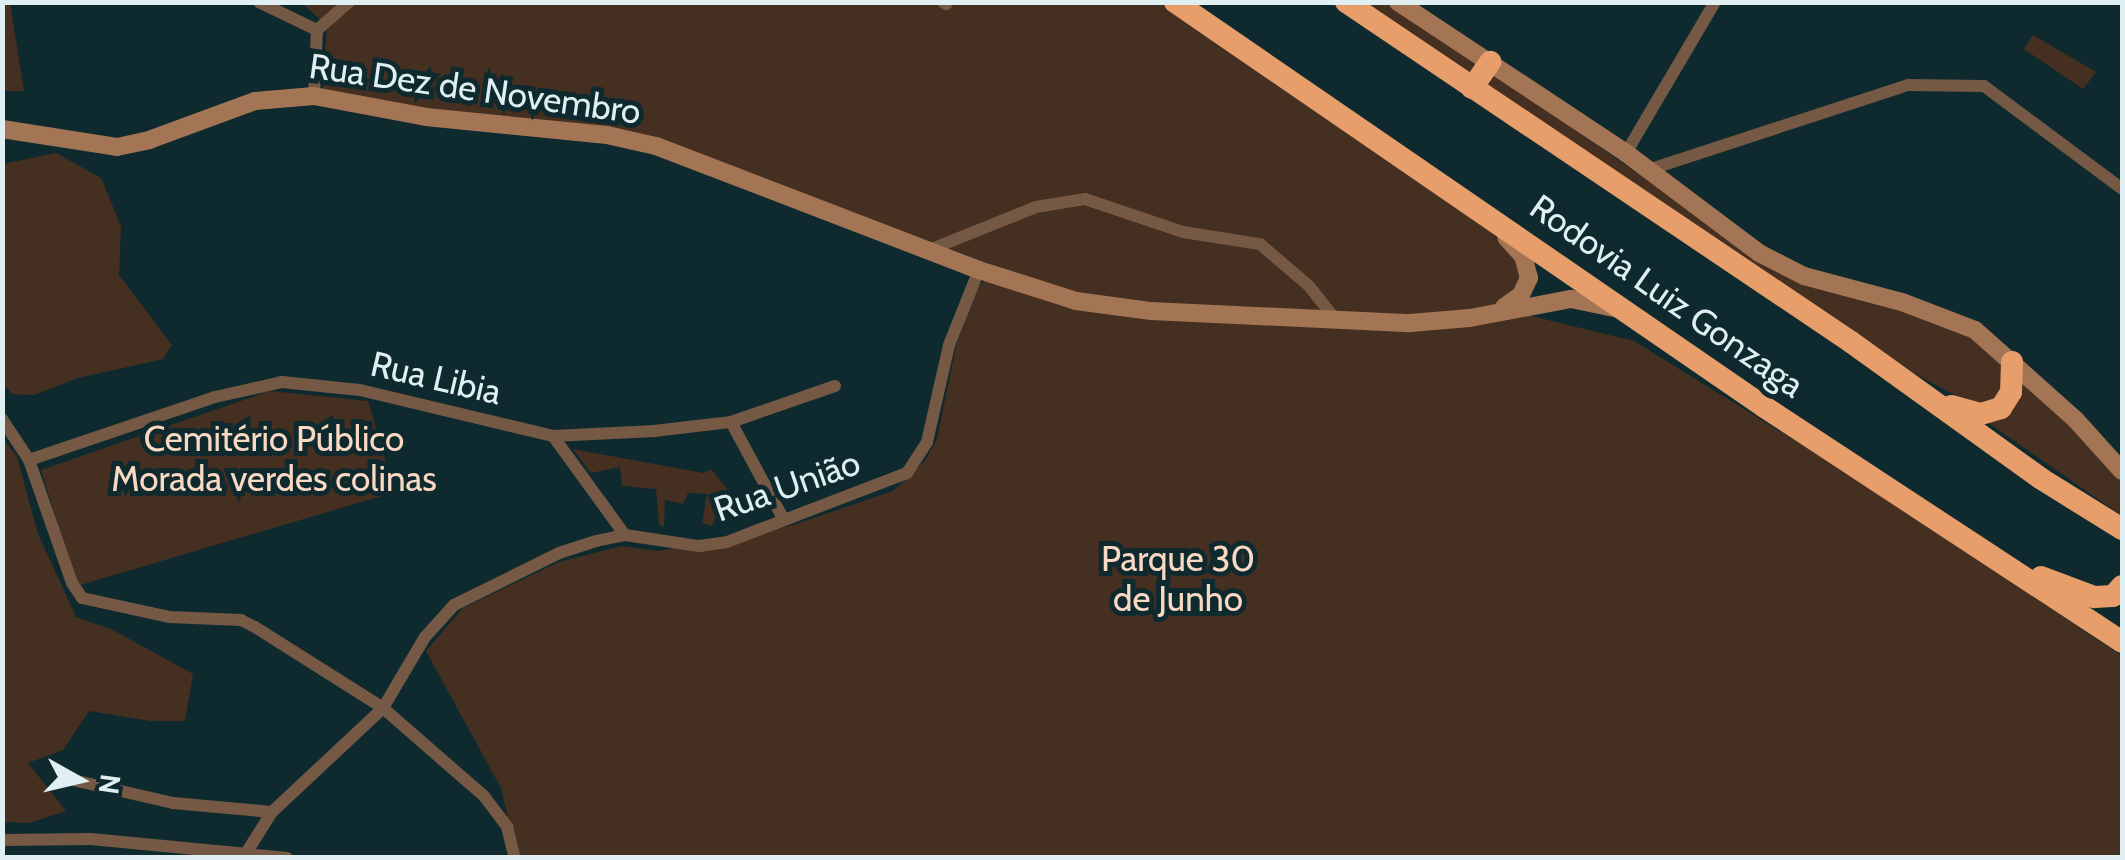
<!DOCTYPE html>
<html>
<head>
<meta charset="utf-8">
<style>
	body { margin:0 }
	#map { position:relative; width:2125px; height:860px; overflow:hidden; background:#0e2a2f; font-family:Cabin,sans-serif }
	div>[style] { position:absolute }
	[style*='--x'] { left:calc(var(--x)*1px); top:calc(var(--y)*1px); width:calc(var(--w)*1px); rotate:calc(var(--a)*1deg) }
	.green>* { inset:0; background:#452f21 }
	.street>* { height:12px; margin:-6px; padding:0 6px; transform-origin:6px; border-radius:6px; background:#765944 }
	.secondary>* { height:18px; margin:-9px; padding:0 9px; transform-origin:9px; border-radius:9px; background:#a47554 }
	.highway>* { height:22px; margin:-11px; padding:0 11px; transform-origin:11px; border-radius:11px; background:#e79e6a }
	span { translate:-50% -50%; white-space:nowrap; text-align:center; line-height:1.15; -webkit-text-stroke:10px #0e2a2f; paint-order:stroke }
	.street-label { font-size:35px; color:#dfeff2 }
	.park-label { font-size:35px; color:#fad8c1 }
	.frame { position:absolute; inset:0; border:5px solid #dfeff2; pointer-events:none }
	.north { position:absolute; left:30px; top:730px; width:100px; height:100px; -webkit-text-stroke:8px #0e2a2f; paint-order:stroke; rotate:98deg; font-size:28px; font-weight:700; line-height:40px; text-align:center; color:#dfeff2 }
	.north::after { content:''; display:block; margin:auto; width:35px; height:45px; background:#dfeff2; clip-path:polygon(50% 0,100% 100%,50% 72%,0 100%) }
</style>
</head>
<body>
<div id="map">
	<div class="green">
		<i style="clip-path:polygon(2px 3px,10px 3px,24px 91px,3px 91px)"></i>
		<i style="clip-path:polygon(302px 3px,1173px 3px,1476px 214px,1516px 260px,1521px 275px,1517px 291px,1494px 307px,1634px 341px,1878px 492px,2122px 656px,2122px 857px,517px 857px,501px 788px,426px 651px,463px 608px,559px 562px,622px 546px,658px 551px,793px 525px,893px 491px,925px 461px,937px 439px,956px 346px,977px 288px,998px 267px,732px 167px,323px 89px,327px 26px)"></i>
		<i style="clip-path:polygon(1356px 3px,1391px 3px,1778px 270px,1947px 320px,2003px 362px,1999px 396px,1987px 403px,1971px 404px,1914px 373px)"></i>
		<i style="clip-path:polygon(2033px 35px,2096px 72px,2083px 89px,2024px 49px)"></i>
		<i style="clip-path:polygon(56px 153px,101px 178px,121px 226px,119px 275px,172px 345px,163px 359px,78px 378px,34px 395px,12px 394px,2px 382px,3px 164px)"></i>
		<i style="clip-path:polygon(2017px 372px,2065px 416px,2122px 482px,2122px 516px,1987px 422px)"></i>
		<i style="clip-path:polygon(270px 391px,368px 401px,395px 492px,77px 586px,41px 470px)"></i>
		<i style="clip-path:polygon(3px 438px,17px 457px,38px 534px,76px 617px,113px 630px,193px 674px,185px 721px,151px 721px,89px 711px,63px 750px,28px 763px,66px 811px,29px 823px,3px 822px)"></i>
		<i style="clip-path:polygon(573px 449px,703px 473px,711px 469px,728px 490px,712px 526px,702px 523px,707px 494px,688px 493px,683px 504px,665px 500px,664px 527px,659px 524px,656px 489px,622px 486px,620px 467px,591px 473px)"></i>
	</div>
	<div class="street">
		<i style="--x:259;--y:2;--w:64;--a:25.8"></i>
		<i style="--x:317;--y:30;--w:43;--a:-41.2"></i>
		<i style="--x:943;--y:2;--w:4;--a:34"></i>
		<i style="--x:314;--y:96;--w:66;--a:-87.4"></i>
		<i style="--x:1626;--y:153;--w:175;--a:-59.5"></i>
		<i style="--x:1648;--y:170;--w:274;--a:-18.1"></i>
		<i style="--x:1908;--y:85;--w:76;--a:0.8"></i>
		<i style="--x:1984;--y:86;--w:172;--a:36.7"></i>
		<i style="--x:929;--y:250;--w:115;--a:-21.9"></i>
		<i style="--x:1036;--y:207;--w:50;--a:-9.3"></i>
		<i style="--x:1085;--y:199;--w:103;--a:18.6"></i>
		<i style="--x:1183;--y:232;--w:78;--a:8.9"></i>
		<i style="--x:1260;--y:244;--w:65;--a:40.6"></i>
		<i style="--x:1309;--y:286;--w:43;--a:51.5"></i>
		<i style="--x:2;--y:419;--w:49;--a:56.6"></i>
		<i style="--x:29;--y:460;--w:130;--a:70.7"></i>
		<i style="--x:72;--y:583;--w:18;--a:56"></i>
		<i style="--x:82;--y:598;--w:89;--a:12.3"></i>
		<i style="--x:169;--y:617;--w:72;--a:2.4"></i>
		<i style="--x:241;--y:620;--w:16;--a:27"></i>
		<i style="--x:255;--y:627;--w:151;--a:32.3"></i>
		<i style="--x:383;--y:708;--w:134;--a:41.1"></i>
		<i style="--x:484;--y:796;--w:39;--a:53"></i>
		<i style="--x:507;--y:827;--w:32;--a:76"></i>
		<i style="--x:731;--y:422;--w:109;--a:61.6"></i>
		<i style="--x:553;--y:436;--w:122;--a:54"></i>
		<i style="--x:29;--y:460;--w:196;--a:-18.7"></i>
		<i style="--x:215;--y:397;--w:69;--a:-12.6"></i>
		<i style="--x:282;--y:382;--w:78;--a:5.9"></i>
		<i style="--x:360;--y:390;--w:198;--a:13.4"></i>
		<i style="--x:553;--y:436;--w:101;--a:-2.8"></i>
		<i style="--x:654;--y:431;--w:78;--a:-6.7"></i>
		<i style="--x:731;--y:422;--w:110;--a:-19.1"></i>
		<i style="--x:64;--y:778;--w:112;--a:12.9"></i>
		<i style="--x:173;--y:803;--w:99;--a:5.2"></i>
		<i style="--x:2;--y:840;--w:89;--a:-0.6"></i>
		<i style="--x:91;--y:839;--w:197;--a:5.5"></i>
		<i style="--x:243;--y:858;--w:54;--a:-57.8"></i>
		<i style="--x:272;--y:812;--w:152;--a:-43.1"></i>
		<i style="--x:383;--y:708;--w:82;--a:-59.4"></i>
		<i style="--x:425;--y:637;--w:43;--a:-47.8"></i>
		<i style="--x:454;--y:605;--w:117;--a:-26.3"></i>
		<i style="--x:559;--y:553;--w:39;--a:-18"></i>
		<i style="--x:596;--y:541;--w:30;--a:-12"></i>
		<i style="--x:625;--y:535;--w:75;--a:8.5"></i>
		<i style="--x:699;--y:546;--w:28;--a:-8"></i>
		<i style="--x:727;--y:542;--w:193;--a:-21"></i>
		<i style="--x:907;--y:473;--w:37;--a:-57"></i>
		<i style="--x:927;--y:442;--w:99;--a:-77.2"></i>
		<i style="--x:949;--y:345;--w:81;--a:-68.2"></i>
	</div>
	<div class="secondary">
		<i style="--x:1398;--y:2;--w:273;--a:33.5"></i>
		<i style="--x:1626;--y:153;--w:166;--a:36.9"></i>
		<i style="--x:1759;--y:253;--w:51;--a:27.1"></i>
		<i style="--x:1804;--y:276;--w:101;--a:14.9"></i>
		<i style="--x:1902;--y:302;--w:78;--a:21"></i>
		<i style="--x:1975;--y:330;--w:134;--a:41.7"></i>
		<i style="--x:2075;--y:419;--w:70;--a:47.9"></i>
		<i style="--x:2;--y:129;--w:116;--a:8.9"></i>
		<i style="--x:117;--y:147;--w:33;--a:-12"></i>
		<i style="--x:149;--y:140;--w:113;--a:-20.2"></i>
		<i style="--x:255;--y:101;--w:59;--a:-4.8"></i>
		<i style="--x:314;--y:96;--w:114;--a:10.6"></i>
		<i style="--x:426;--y:117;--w:182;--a:5.7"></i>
		<i style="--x:607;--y:135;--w:50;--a:12.7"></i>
		<i style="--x:656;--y:146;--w:346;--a:21"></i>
		<i style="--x:979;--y:270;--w:102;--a:17.7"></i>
		<i style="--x:1076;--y:301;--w:76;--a:7.6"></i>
		<i style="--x:1151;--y:311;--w:259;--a:2.7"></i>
		<i style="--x:1410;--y:323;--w:60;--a:-4.8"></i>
		<i style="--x:1470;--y:318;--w:103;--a:-10.7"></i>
		<i style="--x:1571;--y:299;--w:44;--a:11.8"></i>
		<i style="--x:1504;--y:307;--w:21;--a:-35"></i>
		<i style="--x:1521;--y:295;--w:19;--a:-65"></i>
		<i style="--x:1529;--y:278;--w:23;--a:-105"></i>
		<i style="--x:1523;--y:256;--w:25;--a:-132"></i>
	</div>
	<div class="highway">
		<i style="--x:1175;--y:2;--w:713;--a:34.49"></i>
		<i style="--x:1763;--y:406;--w:430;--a:33.3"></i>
		<i style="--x:1346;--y:2;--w:609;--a:33.95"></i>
		<i style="--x:1851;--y:342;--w:233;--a:35.7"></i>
		<i style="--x:2040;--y:478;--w:97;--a:31.9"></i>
		<i style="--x:1472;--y:88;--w:32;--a:-55"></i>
		<i style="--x:1951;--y:406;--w:31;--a:15"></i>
		<i style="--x:1981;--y:414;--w:21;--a:-17"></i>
		<i style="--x:2001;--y:408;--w:19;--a:-58"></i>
		<i style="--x:2011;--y:392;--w:30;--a:-88"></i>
		<i style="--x:2041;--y:577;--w:57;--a:20.7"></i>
		<i style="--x:2094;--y:597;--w:19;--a:-3"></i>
		<i style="--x:2113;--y:596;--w:13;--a:-48"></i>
	</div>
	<div class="street-label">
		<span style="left:475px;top:89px;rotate:8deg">Rua Dez de Novembro</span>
		<span style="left:1667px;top:296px;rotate:35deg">Rodovia Luiz Gonzaga</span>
		<span style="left:436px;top:378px;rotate:13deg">Rua Libia</span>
		<span style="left:787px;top:486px;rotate:-19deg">Rua União</span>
	</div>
	<div class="park-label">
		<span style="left:274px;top:459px">Cemitério Público<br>Morada verdes colinas</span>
		<span style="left:1178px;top:579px">Parque 30<br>de Junho</span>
	</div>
	<div class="frame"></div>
	<div class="north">N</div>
</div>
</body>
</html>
